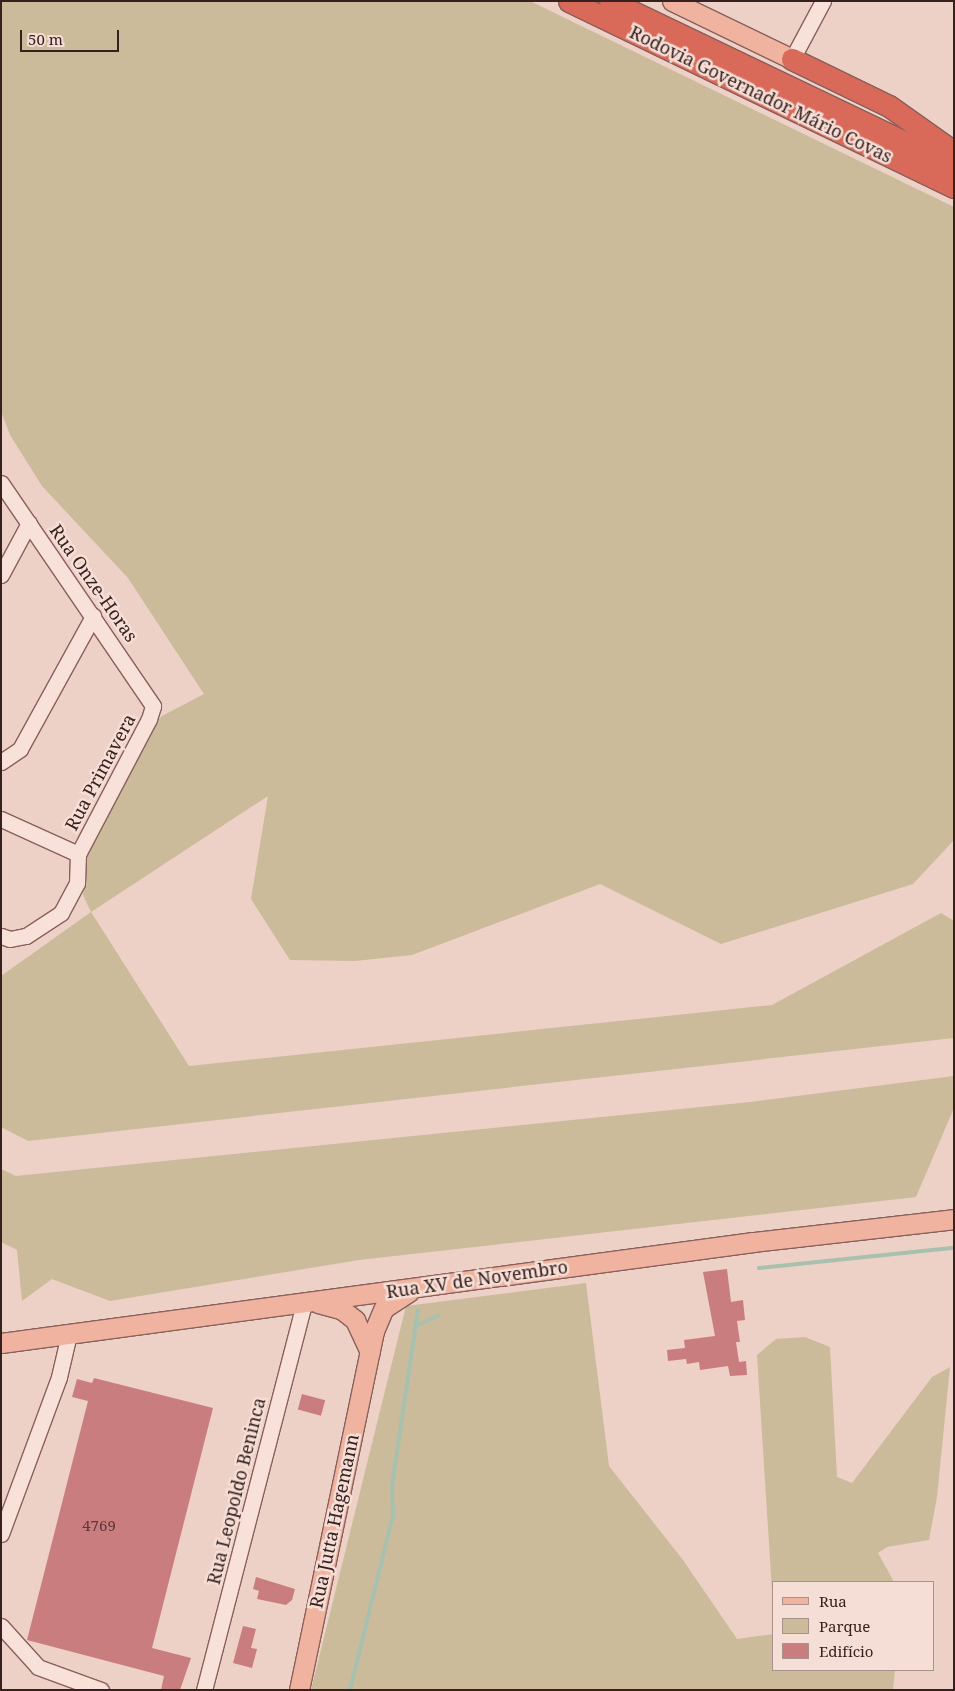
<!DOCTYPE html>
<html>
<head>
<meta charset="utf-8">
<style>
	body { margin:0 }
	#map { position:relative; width:955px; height:1691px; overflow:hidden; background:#edd0c6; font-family:"Noto Serif",serif }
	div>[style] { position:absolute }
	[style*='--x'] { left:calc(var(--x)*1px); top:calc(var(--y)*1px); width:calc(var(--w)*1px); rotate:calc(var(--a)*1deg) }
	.green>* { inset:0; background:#cbbb9a }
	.stream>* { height:4px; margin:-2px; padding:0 2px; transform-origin:2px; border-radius:2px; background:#a7c1ae }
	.building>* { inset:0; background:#ca7d7f; transform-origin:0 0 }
	.roads { filter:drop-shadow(1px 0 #88605c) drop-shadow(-1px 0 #88605c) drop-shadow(0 1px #88605c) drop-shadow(0 -1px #88605c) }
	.minor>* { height:15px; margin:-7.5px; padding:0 7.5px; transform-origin:7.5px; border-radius:7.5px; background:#f8e1d9 }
	.major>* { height:19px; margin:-9.5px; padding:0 9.5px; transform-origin:9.5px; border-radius:9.5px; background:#efb39f }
	.highway>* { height:21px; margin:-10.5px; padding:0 10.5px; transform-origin:10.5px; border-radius:10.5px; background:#d96959 }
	span { translate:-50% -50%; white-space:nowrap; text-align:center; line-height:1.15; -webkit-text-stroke:5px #f5ded5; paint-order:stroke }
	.number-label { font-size:15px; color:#5c3737 }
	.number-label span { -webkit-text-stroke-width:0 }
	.street-label { font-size:18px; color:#38201f }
	.frame { position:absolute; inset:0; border:2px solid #38201f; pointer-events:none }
	.legend { position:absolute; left:772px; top:1581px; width:162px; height:90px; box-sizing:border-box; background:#f5ded5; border:1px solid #a9928c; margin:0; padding:6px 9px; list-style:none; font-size:15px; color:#38201f }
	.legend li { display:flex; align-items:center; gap:10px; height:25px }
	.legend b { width:25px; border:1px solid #a9928c }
	.scale { position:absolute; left:20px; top:30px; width:99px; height:22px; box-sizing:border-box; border:2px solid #38201f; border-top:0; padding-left:6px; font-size:15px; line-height:18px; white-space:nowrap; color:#38201f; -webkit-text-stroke:4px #f5ded5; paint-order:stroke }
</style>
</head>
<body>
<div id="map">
	<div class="green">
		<i style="clip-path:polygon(1px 1px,530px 1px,954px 207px,954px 840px,913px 884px,721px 944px,600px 884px,412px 955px,355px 961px,290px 960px,251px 899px,268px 796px,91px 912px,189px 1066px,772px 1005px,941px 913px,954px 921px,954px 1038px,28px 1141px,1px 1127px,1px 976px,91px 912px,83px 895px,87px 848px,152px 726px,162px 716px,204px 694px,128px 578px,42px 486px,10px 435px,1px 411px)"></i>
		<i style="clip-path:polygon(954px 1076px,954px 1108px,916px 1197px,359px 1260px,110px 1301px,52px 1279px,22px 1301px,17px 1250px,1px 1242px,1px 1169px,16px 1176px,750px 1102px)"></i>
		<i style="clip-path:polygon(586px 1283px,609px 1466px,683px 1560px,737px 1639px,774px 1634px,774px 1670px,895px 1670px,893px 1690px,311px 1690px,406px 1306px)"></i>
		<i style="clip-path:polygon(805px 1337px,830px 1347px,837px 1477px,852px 1483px,932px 1377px,950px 1367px,937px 1497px,929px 1540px,887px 1547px,878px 1553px,894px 1582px,774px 1582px,774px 1622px,757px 1355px,776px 1339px)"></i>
	</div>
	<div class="stream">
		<i style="--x:759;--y:1268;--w:196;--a:-5.9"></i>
		<i style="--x:418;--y:1325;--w:23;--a:-25"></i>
		<i style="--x:350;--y:1690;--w:180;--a:-76.2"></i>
		<i style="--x:393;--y:1515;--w:29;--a:-92"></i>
		<i style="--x:392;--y:1486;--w:178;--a:-81.6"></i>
	</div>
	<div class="building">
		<i style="clip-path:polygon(727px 1269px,731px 1302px,743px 1300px,745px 1320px,737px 1321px,740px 1342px,736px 1342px,739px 1362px,746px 1361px,747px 1375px,730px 1376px,728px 1366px,700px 1370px,699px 1362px,687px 1364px,686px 1359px,668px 1361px,667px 1350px,685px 1348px,684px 1340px,715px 1336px,703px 1272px)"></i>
		<i style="clip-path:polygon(94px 1378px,213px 1408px,152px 1648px,191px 1658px,180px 1690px,161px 1690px,164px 1676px,27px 1640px,88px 1401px,72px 1397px,77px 1379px,92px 1383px)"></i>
		<i style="left:302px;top:1394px;width:24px;height:16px;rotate:15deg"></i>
		<i style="clip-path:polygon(256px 1577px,295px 1589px,292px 1600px,286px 1605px,257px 1599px,259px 1591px,253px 1589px)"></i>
		<i style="clip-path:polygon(243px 1626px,256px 1629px,251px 1648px,257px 1649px,252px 1668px,233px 1663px)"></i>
	</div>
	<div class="roads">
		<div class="minor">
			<i style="--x:792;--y:59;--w:66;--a:-61.9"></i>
			<i style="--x:1;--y:483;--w:270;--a:55.7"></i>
			<i style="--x:153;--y:706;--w:14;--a:107"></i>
			<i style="--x:149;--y:719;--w:153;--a:117.7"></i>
			<i style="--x:1;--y:575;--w:59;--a:-61.7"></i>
			<i style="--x:1;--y:762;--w:23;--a:-34"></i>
			<i style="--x:20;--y:749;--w:152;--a:-61.2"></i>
			<i style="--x:1;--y:819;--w:85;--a:24.4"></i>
			<i style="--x:1;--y:936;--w:9;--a:18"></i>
			<i style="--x:10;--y:939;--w:16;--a:-11"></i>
			<i style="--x:26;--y:936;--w:42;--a:-33.3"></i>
			<i style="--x:61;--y:913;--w:34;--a:-62"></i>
			<i style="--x:77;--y:883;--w:29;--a:-88"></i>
			<i style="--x:1;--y:1534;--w:167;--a:-69.7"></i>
			<i style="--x:59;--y:1377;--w:44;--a:-76.9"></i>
			<i style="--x:1;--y:1626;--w:55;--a:47.9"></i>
			<i style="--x:38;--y:1667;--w:67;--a:20.1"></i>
			<i style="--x:204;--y:1690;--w:401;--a:-75.5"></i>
		</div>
		<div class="major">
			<i style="--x:672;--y:1;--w:133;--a:25.8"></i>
			<i style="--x:318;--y:1303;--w:24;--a:15"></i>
			<i style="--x:341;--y:1309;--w:18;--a:38"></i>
			<i style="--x:355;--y:1320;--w:35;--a:65"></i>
			<i style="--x:1;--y:1343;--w:759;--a:-7.65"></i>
			<i style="--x:753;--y:1242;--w:202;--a:-6.5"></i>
			<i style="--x:299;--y:1690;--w:367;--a:-78.2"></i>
			<i style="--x:374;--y:1331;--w:25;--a:-67"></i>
			<i style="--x:384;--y:1308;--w:30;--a:-33"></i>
		</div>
		<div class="highway">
			<i style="--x:569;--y:1;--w:428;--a:25.8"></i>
			<i style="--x:610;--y:1;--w:382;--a:25.6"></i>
			<i style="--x:792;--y:59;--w:108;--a:25.9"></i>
			<i style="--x:889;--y:106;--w:80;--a:35.3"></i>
		</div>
	</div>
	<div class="number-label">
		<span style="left:99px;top:1526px">4769</span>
	</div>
	<div class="street-label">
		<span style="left:761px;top:94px;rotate:26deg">Rodovia Governador Mário Covas</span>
		<span style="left:94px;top:583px;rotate:55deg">Rua Onze-Horas</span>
		<span style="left:100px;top:772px;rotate:-62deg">Rua Primavera</span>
		<span style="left:477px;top:1279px;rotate:-8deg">Rua XV de Novembro</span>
		<span style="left:236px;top:1491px;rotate:-76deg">Rua Leopoldo Beninca</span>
		<span style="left:334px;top:1521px;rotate:-78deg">Rua Jutta Hagemann</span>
	</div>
	<div class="frame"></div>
	<ul class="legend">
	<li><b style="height:6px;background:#efb39f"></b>Rua</li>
	<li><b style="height:14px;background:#cbbb9a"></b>Parque</li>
	<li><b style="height:14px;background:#ca7d7f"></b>Edifício</li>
	</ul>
	<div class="scale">50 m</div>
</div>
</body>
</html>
